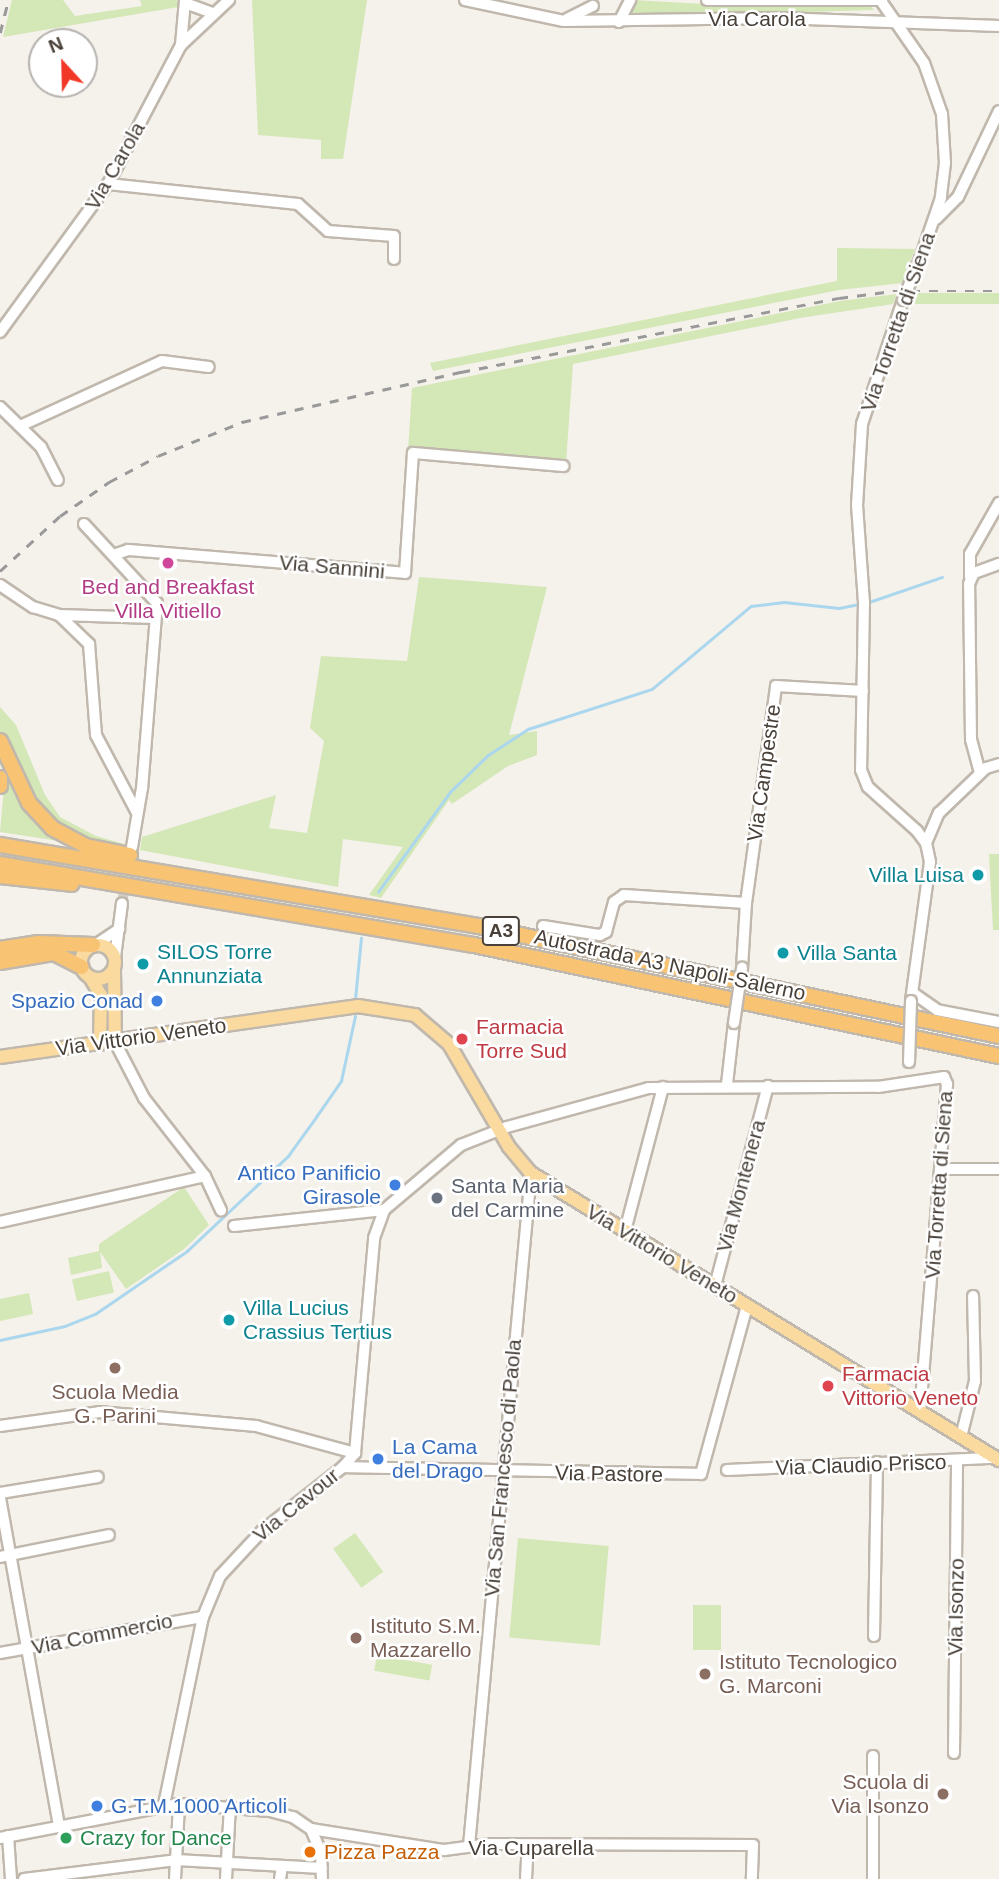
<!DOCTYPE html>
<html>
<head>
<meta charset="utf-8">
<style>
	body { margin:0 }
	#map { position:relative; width:999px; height:1879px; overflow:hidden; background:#f5f1eb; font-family:Arial,sans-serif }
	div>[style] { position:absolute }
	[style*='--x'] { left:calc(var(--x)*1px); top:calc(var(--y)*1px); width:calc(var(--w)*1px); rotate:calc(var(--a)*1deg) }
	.green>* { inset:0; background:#d4e7b6; transform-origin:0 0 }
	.stream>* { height:2.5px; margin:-1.25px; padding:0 1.25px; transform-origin:1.25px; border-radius:1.25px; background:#aad7ee }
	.minor-tunnel>* { height:10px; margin-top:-5px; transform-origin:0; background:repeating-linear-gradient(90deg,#d3cec7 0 10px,transparent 0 15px) }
	.roads { filter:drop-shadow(2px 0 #c0b8ad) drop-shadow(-2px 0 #c0b8ad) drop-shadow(0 2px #c0b8ad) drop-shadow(0 -2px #c0b8ad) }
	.minor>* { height:10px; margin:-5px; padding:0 5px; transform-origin:5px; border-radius:5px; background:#fff }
	.major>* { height:12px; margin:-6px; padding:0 6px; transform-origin:6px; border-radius:6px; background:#fada9e }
	.major>.ring { margin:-6px; padding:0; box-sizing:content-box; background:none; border:12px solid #fada9e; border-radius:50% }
	.highway>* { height:14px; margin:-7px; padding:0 7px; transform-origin:7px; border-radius:7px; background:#f8c373 }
	.rail>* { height:2.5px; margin-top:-1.25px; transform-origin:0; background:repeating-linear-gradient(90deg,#999 0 9px,transparent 0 18px) }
	.bridges { filter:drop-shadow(2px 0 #c0b8ad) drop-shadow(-2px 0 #c0b8ad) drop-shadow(0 2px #c0b8ad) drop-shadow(0 -2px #c0b8ad) }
	.minor-bridge>* { height:10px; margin:-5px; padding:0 5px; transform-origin:5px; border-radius:5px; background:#fff }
	.dots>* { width:19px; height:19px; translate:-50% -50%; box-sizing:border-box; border:4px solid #fff; border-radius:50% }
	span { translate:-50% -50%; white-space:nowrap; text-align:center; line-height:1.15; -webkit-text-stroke:5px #fff; paint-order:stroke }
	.shield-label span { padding:2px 5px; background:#fff; border:2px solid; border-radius:5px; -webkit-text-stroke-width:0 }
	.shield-label { font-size:19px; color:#494139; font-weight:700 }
	.street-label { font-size:21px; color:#494139 }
	.hotel-label { font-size:21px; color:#b23c85 }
	.culture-label { font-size:21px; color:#0d838f }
	.right { translate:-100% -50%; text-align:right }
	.left { translate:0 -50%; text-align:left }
	.shop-label { font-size:21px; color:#366cbe }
	.health-label { font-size:21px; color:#be3a42 }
	.worship-label { font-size:21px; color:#5b616d }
	.education-label { font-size:21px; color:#785e54 }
	.leisure-label { font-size:21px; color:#27864d }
	.food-label { font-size:21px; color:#c56008 }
	.north { position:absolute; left:28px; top:28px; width:70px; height:70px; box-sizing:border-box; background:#fff; border:2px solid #b6b3b0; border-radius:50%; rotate:338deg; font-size:19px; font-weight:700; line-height:28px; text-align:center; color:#494139 }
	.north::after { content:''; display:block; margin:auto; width:24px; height:32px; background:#f13726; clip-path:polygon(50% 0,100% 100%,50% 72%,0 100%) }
</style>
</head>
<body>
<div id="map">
	<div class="green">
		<i style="clip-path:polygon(12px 0,63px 0,75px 16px,142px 6px,140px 0,177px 0,178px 7px,3px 37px)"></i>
		<i style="clip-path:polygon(252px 0,367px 0,343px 159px,321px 159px,321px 140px,258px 135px)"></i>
		<i style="clip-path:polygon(633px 0,741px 6px,870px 5px,874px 10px,630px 17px)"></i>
		<i style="clip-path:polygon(837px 248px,915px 249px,902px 283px,839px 290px,433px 371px,430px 363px,837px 281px)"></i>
		<i style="left:915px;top:293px;width:84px;height:11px"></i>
		<i style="clip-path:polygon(897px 294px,893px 304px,800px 318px,573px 364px,566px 463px,408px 451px,412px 388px,840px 301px)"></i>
		<i style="clip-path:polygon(419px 577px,547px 587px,509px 735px,537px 731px,537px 755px,508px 766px,452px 804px,449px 800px,381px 898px,369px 895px,403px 847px,343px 839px,338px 887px,140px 850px,142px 837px,276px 795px,269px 828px,307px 833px,324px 741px,310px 728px,321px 656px,407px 661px)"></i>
		<i style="clip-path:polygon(0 707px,16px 725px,45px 795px,60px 817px,96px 836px,124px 844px,123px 848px,86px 840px,57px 826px,38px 807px,0 733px)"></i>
		<i style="clip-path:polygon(0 750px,65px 842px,0 832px,5px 775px)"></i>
		<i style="clip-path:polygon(989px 854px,999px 854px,999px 930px,993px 930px)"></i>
		<i style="clip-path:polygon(184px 1187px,209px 1225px,184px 1249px,126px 1289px,100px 1252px,102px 1268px,71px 1275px,68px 1258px,99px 1251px,99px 1244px)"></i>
		<i style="left:109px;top:1271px;width:22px;height:38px;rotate:77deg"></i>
		<i style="clip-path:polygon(29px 1293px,33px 1314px,0 1321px,0 1299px)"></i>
		<i style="left:355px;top:1533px;width:48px;height:27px;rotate:54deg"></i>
		<i style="left:518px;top:1538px;width:91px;height:100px;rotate:5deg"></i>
		<i style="left:693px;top:1605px;width:28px;height:45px"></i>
		<i style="left:377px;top:1655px;width:56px;height:16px;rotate:10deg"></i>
	</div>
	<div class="stream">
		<i style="--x:869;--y:602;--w:77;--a:-18.9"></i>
		<i style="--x:378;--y:892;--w:123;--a:-54.2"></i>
		<i style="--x:450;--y:792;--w:53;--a:-44.2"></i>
		<i style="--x:488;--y:755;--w:48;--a:-33"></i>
		<i style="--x:528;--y:729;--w:130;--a:-17.9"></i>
		<i style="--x:652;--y:689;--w:129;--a:-40"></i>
		<i style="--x:751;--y:606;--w:33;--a:-7"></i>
		<i style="--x:784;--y:602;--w:55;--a:6.2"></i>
		<i style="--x:839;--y:608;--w:20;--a:-11"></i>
		<i style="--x:355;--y:999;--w:61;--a:-84.4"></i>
		<i style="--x:0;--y:1340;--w:66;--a:-12.2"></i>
		<i style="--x:65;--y:1326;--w:32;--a:-22"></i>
		<i style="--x:95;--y:1314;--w:112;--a:-34.4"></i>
		<i style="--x:187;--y:1251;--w:139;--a:-43.2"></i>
		<i style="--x:288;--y:1156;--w:48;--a:-54.3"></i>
		<i style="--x:316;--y:1117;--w:44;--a:-55.2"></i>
		<i style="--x:341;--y:1081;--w:66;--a:-77.8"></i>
	</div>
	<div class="minor-tunnel">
		<i style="--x:122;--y:903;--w:42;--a:-80.3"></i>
	</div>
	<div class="roads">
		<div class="minor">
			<i style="--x:465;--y:0;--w:101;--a:12"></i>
			<i style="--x:564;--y:21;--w:215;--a:-0.8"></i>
			<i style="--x:779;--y:18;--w:220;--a:2.1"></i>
			<i style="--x:707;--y:0;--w:175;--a:0"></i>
			<i style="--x:881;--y:1;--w:75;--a:55.3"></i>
			<i style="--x:924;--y:63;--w:54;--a:70.6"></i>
			<i style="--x:942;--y:114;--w:49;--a:86.5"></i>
			<i style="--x:945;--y:163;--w:35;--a:97"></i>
			<i style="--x:941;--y:198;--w:65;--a:109"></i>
			<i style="--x:185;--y:3;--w:29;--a:20"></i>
			<i style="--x:567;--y:19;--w:29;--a:-27"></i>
			<i style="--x:619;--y:22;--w:25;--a:-63"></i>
			<i style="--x:181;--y:45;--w:45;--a:-84.9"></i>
			<i style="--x:108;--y:184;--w:191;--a:6"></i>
			<i style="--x:298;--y:204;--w:40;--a:42"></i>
			<i style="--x:328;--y:231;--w:66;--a:4.3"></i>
			<i style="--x:394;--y:236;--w:23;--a:90"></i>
			<i style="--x:936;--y:219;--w:31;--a:-45"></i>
			<i style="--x:958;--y:197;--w:95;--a:-64.5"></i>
			<i style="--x:903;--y:300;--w:131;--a:108.3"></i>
			<i style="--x:862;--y:424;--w:81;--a:93.5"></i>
			<i style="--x:857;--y:505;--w:97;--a:85.9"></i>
			<i style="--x:864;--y:602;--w:168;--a:91"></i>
			<i style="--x:861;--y:770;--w:18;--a:68"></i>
			<i style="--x:868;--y:787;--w:66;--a:41.9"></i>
			<i style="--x:917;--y:831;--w:15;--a:53"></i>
			<i style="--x:926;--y:843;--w:19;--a:78"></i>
			<i style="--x:930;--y:862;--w:140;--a:97.8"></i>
			<i style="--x:0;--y:332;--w:183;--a:-53.9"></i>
			<i style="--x:108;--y:184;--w:157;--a:-62.3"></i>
			<i style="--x:181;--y:45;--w:66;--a:-43.2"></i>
			<i style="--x:0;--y:407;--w:57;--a:44.3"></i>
			<i style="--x:41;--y:447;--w:37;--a:63"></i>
			<i style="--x:20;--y:426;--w:156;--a:-24.6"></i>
			<i style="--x:162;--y:361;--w:47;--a:7.3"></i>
			<i style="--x:84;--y:524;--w:108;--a:47.3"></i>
			<i style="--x:157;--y:603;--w:186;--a:94.6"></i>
			<i style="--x:142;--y:788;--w:60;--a:99.6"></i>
			<i style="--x:116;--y:554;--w:13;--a:-18"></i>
			<i style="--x:128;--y:550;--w:278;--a:4.7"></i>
			<i style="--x:405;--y:573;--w:120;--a:-86.2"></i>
			<i style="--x:413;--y:453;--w:151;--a:5"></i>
			<i style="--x:970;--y:577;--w:23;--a:-90"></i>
			<i style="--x:970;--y:554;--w:59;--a:-60.4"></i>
			<i style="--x:0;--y:585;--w:40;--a:34"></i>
			<i style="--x:33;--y:607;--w:27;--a:17"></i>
			<i style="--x:59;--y:615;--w:42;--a:44"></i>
			<i style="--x:89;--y:644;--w:91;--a:85.6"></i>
			<i style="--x:96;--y:735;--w:86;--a:62.2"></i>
			<i style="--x:59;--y:615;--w:96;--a:1.8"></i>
			<i style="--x:980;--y:773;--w:34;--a:-105"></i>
			<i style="--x:971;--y:740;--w:156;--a:-90.7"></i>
			<i style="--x:969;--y:584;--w:12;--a:-66"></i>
			<i style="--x:974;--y:573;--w:27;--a:-20"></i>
			<i style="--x:926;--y:843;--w:33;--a:-67"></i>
			<i style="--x:939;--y:813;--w:65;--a:-43.8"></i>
			<i style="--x:986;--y:768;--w:14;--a:-17"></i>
			<i style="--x:543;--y:926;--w:58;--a:9"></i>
			<i style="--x:600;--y:935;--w:7;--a:-27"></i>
			<i style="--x:606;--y:932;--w:31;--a:-75"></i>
			<i style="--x:614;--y:902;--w:12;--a:-35"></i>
			<i style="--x:624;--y:895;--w:122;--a:3.8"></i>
			<i style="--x:97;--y:944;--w:27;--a:-34"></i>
			<i style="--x:115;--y:957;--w:54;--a:-82.6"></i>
			<i style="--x:742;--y:968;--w:65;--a:-86.5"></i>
			<i style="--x:746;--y:903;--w:219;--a:-82.1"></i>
			<i style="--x:776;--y:686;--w:87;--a:3.3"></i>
			<i style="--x:913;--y:993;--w:29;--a:35"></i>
			<i style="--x:937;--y:1010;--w:63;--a:11"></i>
			<i style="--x:115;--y:1042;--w:63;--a:62.6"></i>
			<i style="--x:144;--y:1098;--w:99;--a:52"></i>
			<i style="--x:205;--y:1176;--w:38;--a:65"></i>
			<i style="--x:727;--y:1084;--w:61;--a:-83.5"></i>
			<i style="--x:941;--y:1169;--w:58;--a:0"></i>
			<i style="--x:0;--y:1222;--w:210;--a:-12.6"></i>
			<i style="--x:234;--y:1226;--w:151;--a:-6.1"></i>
			<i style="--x:625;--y:1231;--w:149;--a:-75.2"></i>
			<i style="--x:715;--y:1286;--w:207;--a:-75.2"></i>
			<i style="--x:0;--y:1426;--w:100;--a:-8"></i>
			<i style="--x:99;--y:1412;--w:158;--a:5.1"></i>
			<i style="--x:256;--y:1426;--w:103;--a:15.3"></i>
			<i style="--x:961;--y:1437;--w:58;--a:-76"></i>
			<i style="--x:975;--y:1381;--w:85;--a:-91.3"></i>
			<i style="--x:343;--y:1467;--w:358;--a:1.1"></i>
			<i style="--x:701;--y:1474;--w:174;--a:-74.7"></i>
			<i style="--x:727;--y:1470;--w:268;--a:-2.6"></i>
			<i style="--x:0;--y:1493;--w:99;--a:-9.3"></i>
			<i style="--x:0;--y:1498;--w:333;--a:79.8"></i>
			<i style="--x:0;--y:1557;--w:111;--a:-11.4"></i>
			<i style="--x:874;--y:1636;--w:174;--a:-89"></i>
			<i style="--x:0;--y:1653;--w:206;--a:-10.1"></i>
			<i style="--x:954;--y:1753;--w:291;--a:-89.4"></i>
			<i style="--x:164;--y:1805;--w:192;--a:-78.3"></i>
			<i style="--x:203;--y:1617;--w:44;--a:-67.5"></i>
			<i style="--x:220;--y:1576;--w:62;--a:-47"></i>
			<i style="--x:262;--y:1531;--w:103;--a:-38.3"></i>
			<i style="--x:343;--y:1467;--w:18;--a:-49"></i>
			<i style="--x:355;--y:1453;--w:216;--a:-84.9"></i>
			<i style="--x:374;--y:1238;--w:30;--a:-70"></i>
			<i style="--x:384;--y:1210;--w:101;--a:-40.2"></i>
			<i style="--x:461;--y:1145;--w:49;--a:-21.4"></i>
			<i style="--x:507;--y:1127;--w:147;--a:-15.4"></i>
			<i style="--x:649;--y:1088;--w:229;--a:-0.3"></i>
			<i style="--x:878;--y:1087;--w:67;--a:-8.6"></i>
			<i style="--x:944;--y:1077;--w:8;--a:67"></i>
			<i style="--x:947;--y:1084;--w:329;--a:94.7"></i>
			<i style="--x:311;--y:1829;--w:135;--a:9"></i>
			<i style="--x:444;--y:1850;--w:46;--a:-7.4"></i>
			<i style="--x:490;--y:1844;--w:263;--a:0.2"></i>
			<i style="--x:753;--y:1845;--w:34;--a:92"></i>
			<i style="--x:8;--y:1836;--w:43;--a:86"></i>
			<i style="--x:0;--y:1838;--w:182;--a:-10.8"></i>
			<i style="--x:179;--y:1804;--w:91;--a:4.4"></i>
			<i style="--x:270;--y:1811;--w:24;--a:15"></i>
			<i style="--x:293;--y:1817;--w:22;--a:34"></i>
			<i style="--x:311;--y:1829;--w:25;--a:67"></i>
			<i style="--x:321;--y:1852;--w:27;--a:88"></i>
			<i style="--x:469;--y:1846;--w:676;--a:-84.74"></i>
			<i style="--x:24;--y:1879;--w:153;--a:-7.1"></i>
			<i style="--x:176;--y:1860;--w:146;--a:3.1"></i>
			<i style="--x:175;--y:1879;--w:75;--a:-86.9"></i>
			<i style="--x:226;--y:1879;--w:73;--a:-86.9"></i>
			<i style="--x:280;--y:1879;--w:13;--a:-81"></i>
			<i style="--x:526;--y:1879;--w:33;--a:-87"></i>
			<i style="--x:873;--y:1879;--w:123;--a:-90"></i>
		</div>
		<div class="major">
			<i class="ring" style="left:81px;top:945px;width:22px;height:22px"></i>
			<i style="--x:114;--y:970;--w:72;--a:89.2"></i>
			<i style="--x:90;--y:977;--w:21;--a:59"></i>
			<i style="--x:101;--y:995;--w:49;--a:91.2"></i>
			<i style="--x:0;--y:1057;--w:362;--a:-8.1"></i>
			<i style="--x:358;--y:1006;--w:58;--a:9"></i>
			<i style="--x:415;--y:1015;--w:45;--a:40.5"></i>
			<i style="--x:449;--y:1044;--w:119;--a:59.8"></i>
			<i style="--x:509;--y:1147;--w:34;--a:50"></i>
			<i style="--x:531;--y:1173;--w:549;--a:31.52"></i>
		</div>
		<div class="highway">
			<i style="--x:0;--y:741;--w:68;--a:64.9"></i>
			<i style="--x:29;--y:803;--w:34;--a:47"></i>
			<i style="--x:52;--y:828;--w:38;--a:28"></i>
			<i style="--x:86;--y:846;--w:45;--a:11.6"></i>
			<i style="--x:0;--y:778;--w:8;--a:90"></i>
			<i style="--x:0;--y:845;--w:485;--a:9.6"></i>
			<i style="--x:478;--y:926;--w:532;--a:11.92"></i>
			<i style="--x:0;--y:864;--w:481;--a:9.7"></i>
			<i style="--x:474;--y:945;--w:537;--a:11.94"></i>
			<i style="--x:0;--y:876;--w:72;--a:6.3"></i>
			<i style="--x:0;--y:949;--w:39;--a:-9"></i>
			<i style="--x:39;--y:943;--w:54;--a:2.1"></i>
			<i style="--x:0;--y:962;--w:55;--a:-9.5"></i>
			<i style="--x:54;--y:953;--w:31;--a:27"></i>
		</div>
	</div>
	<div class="rail">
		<i style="--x:0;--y:33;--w:34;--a:-76"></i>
		<i style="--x:0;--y:571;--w:81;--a:-42.5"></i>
		<i style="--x:60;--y:516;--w:60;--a:-34.8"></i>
		<i style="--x:109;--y:482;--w:55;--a:-28"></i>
		<i style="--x:158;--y:456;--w:91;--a:-22"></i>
		<i style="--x:242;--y:422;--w:225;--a:-12.9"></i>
		<i style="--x:461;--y:372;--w:385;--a:-11.1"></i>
		<i style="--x:839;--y:298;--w:54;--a:-7.4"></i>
		<i style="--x:893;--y:291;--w:106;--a:0"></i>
	</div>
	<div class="bridges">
		<div class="minor-bridge">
			<i style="--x:903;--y:300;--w:44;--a:-67.5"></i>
			<i style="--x:734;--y:1023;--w:56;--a:-81.7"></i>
			<i style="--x:909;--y:1062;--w:61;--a:-88.1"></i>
		</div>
	</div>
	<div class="dots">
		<i style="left:168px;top:563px;background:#d1479c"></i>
		<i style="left:978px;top:875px;background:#0f9aa8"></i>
		<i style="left:783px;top:953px;background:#0f9aa8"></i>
		<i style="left:143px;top:964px;background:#0f9aa8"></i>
		<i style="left:157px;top:1001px;background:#3f7fe0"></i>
		<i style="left:462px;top:1039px;background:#e0444e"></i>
		<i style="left:395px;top:1185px;background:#3f7fe0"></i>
		<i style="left:437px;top:1198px;background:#6b7280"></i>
		<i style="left:229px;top:1320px;background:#0f9aa8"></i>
		<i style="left:115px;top:1368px;background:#8d6e63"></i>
		<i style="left:828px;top:1386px;background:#e0444e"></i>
		<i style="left:378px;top:1459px;background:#3f7fe0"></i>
		<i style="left:356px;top:1638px;background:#8d6e63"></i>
		<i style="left:705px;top:1674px;background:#8d6e63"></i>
		<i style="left:943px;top:1794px;background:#8d6e63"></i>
		<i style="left:97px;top:1806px;background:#3f7fe0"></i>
		<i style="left:66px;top:1838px;background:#2e9e5b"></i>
		<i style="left:310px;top:1852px;background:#e8710a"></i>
	</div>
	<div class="shield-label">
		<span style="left:501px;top:931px">A3</span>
	</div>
	<div class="street-label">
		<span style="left:757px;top:19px">Via Carola</span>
		<span style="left:115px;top:166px;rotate:-60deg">Via Carola</span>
		<span style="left:898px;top:322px;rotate:-71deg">Via Torretta di Siena</span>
		<span style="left:332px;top:567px;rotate:5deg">Via Sannini</span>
		<span style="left:764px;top:773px;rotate:-82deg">Via Campestre</span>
		<span style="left:670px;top:965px;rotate:12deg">Autostrada A3 Napoli-Salerno</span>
		<span style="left:141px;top:1037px;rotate:-8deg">Via Vittorio Veneto</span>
		<span style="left:939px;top:1185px;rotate:-86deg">Via Torretta di Siena</span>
		<span style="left:741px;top:1186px;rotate:-75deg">Via Montenera</span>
		<span style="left:662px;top:1254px;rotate:31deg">Via Vittorio Veneto</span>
		<span style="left:861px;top:1465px;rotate:-2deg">Via Claudio Prisco</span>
		<span style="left:503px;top:1468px;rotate:-85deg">Via San Francesco di Paola</span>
		<span style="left:609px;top:1474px;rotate:1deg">Via Pastore</span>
		<span style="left:296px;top:1505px;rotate:-39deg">Via Cavour</span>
		<span style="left:956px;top:1607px;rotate:-89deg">Via Isonzo</span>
		<span style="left:102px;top:1634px;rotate:-11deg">Via Commercio</span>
		<span style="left:531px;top:1848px">Via Cuparella</span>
	</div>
	<div class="hotel-label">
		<span style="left:168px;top:599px">Bed and Breakfast<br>Villa Vitiello</span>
	</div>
	<div class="culture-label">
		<span class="right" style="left:964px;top:875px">Villa Luisa</span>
		<span class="left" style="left:157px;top:964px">SILOS Torre<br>Annunziata</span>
		<span class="left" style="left:797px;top:953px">Villa Santa</span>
		<span class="left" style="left:243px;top:1320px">Villa Lucius<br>Crassius Tertius</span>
	</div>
	<div class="shop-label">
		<span class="right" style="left:143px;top:1001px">Spazio Conad</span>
		<span class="right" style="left:381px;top:1185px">Antico Panificio<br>Girasole</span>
		<span class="left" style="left:392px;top:1459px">La Cama<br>del Drago</span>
		<span class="left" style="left:111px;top:1806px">G.T.M.1000 Articoli</span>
	</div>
	<div class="health-label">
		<span class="left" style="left:476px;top:1039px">Farmacia<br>Torre Sud</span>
		<span class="left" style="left:842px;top:1386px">Farmacia<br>Vittorio Veneto</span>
	</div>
	<div class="worship-label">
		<span class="left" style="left:451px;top:1198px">Santa Maria<br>del Carmine</span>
	</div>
	<div class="education-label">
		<span style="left:115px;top:1404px">Scuola Media<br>G. Parini</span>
		<span class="left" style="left:370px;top:1638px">Istituto S.M.<br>Mazzarello</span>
		<span class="left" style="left:719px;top:1674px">Istituto Tecnologico<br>G. Marconi</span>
		<span class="right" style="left:929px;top:1794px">Scuola di<br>Via Isonzo</span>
	</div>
	<div class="leisure-label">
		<span class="left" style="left:80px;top:1838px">Crazy for Dance</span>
	</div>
	<div class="food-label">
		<span class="left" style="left:324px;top:1852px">Pizza Pazza</span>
	</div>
	<div class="north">N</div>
</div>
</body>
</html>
